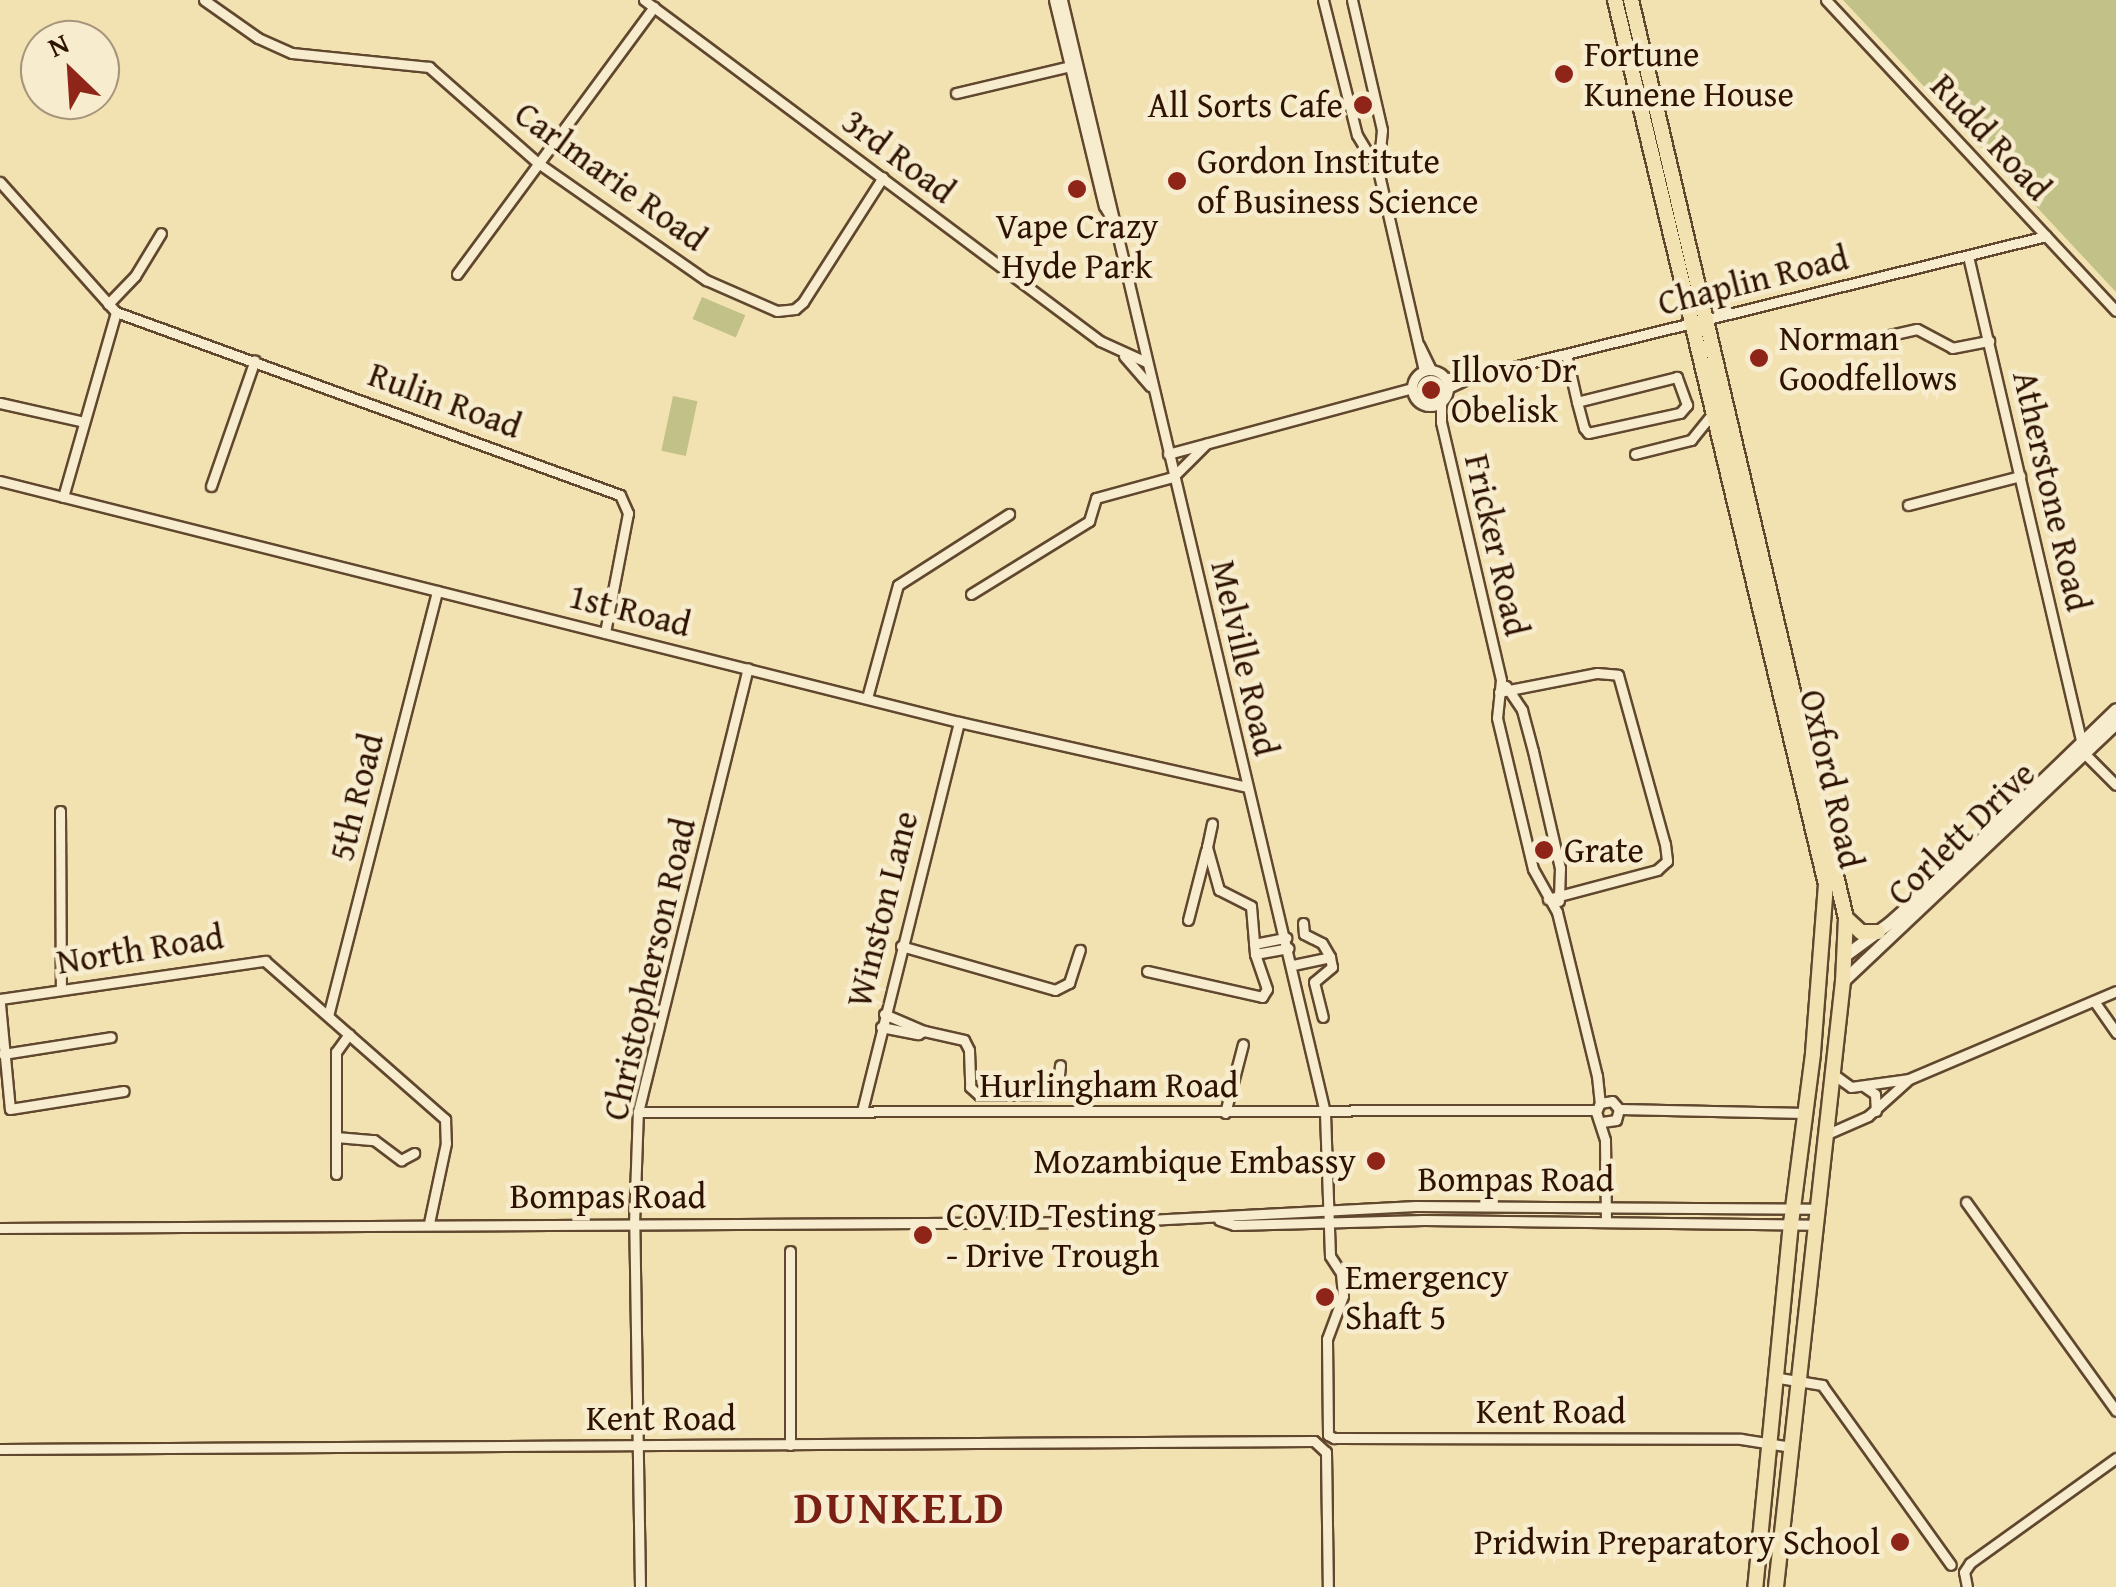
<!DOCTYPE html>
<html>
<head>
<meta charset="utf-8">
<style>
	body { margin:0 }
	#map { position:relative; width:2116px; height:1587px; overflow:hidden; background:#f2e2b2; font-family:"Gentium Book Plus",serif }
	div>[style] { position:absolute }
	[style*='--x'] { left:calc(var(--x)*1px); top:calc(var(--y)*1px); width:calc(var(--w)*1px); rotate:calc(var(--a)*1deg) }
	.green>* { inset:0; background:#c1c188; transform-origin:0 0 }
	.roads { filter:drop-shadow(2px 0 #60472e) drop-shadow(-2px 0 #60472e) drop-shadow(0 2px #60472e) drop-shadow(0 -2px #60472e) }
	.minor>* { height:9px; margin:-4.5px; padding:0 4.5px; transform-origin:4.5px; border-radius:4.5px; background:#f7eccd }
	.minor>.ring { margin:-4.5px; padding:0; box-sizing:content-box; background:none; border:9px solid #f7eccd; border-radius:50% }
	.secondary>* { height:11px; margin:-5.5px; padding:0 5.5px; transform-origin:5.5px; border-radius:5.5px; background:#f7eccd }
	.primary>* { height:14px; margin:-7px; padding:0 7px; transform-origin:7px; border-radius:7px; background:#f2e2b2 }
	.dots>* { width:28px; height:28px; translate:-50% -50%; box-sizing:border-box; border:5px solid #f7eccd; border-radius:50% }
	span { translate:-50% -50%; white-space:nowrap; text-align:center; line-height:1.15; -webkit-text-stroke:9px #f7eccd; paint-order:stroke }
	.poi-label { font-size:35px; color:#2f1302 }
	.left { translate:0 -50%; text-align:left }
	.right { translate:-100% -50%; text-align:right }
	.street-label { font-size:35px; color:#2f1302 }
	.district-label { font-size:45px; color:#7a1f14; font-weight:700; letter-spacing:2.5px }
	.north { position:absolute; left:20px; top:20px; width:100px; height:100px; box-sizing:border-box; background:#f7eccd; border:2px solid #a7957c; border-radius:50%; rotate:335deg; font-size:28px; font-weight:700; line-height:40px; text-align:center; color:#2f1302 }
	.north::after { content:''; display:block; margin:auto; width:35px; height:45px; background:#8f2418; clip-path:polygon(50% 0,100% 100%,50% 72%,0 100%) }
</style>
</head>
<body>
<div id="map">
	<div class="green">
		<i style="clip-path:polygon(1843px 0,2116px 0,2116px 292px,1960px 125px)"></i>
		<i style="left:702px;top:297px;width:47px;height:24px;rotate:23deg"></i>
		<i style="left:673px;top:396px;width:25px;height:56px;rotate:12deg"></i>
	</div>
	<div class="roads">
		<div class="minor">
			<i style="--x:204;--y:0;--w:66;--a:35.1"></i>
			<i style="--x:258;--y:38;--w:37;--a:24"></i>
			<i style="--x:292;--y:53;--w:138;--a:5.8"></i>
			<i style="--x:429;--y:67;--w:145;--a:41.4"></i>
			<i style="--x:538;--y:163;--w:205;--a:34.9"></i>
			<i style="--x:706;--y:280;--w:77;--a:23.6"></i>
			<i style="--x:777;--y:311;--w:18;--a:-6"></i>
			<i style="--x:795;--y:309;--w:11;--a:-41"></i>
			<i style="--x:803;--y:302;--w:148;--a:-57.4"></i>
			<i style="--x:644;--y:0;--w:569;--a:36.79"></i>
			<i style="--x:1100;--y:341;--w:51;--a:24.5"></i>
			<i style="--x:1054;--y:0;--w:212;--a:76.4"></i>
			<i style="--x:1104;--y:206;--w:12;--a:59"></i>
			<i style="--x:1062;--y:0;--w:1144;--a:76.7"></i>
			<i style="--x:1325;--y:1113;--w:143;--a:88"></i>
			<i style="--x:1330;--y:1256;--w:20;--a:57"></i>
			<i style="--x:1341;--y:1273;--w:23;--a:85"></i>
			<i style="--x:1343;--y:1296;--w:46;--a:110.4"></i>
			<i style="--x:1327;--y:1339;--w:96;--a:89.4"></i>
			<i style="--x:1328;--y:1435;--w:7;--a:27"></i>
			<i style="--x:1334;--y:1438;--w:407;--a:0.1"></i>
			<i style="--x:1741;--y:1439;--w:51;--a:9.1"></i>
			<i style="--x:1323;--y:0;--w:139;--a:75.9"></i>
			<i style="--x:1357;--y:135;--w:41;--a:59"></i>
			<i style="--x:1378;--y:170;--w:206;--a:77.1"></i>
			<i style="--x:1352;--y:0;--w:133;--a:77"></i>
			<i style="--x:1382;--y:130;--w:40;--a:95.7"></i>
			<i style="--x:1826;--y:0;--w:425;--a:47"></i>
			<i style="--x:956;--y:93;--w:117;--a:-13.3"></i>
			<i style="--x:0;--y:182;--w:174;--a:48.3"></i>
			<i style="--x:116;--y:312;--w:536;--a:19.96"></i>
			<i style="--x:620;--y:495;--w:20;--a:66"></i>
			<i style="--x:628;--y:513;--w:122;--a:100.9"></i>
			<i style="--x:1968;--y:256;--w:510;--a:76.86"></i>
			<i style="--x:2084;--y:753;--w:45;--a:45"></i>
			<i style="--x:457;--y:274;--w:332;--a:-53.6"></i>
			<i style="--x:108;--y:304;--w:39;--a:-46"></i>
			<i style="--x:135;--y:276;--w:50;--a:-58.8"></i>
			<i style="--x:1868;--y:340;--w:50;--a:-12.7"></i>
			<i style="--x:1917;--y:329;--w:40;--a:28"></i>
			<i style="--x:1952;--y:348;--w:38;--a:-11"></i>
			<i style="--x:1419;--y:345;--w:28;--a:64"></i>
			<i style="--x:1566;--y:354;--w:49;--a:77.1"></i>
			<i style="--x:1577;--y:402;--w:27;--a:75"></i>
			<i style="--x:1584;--y:428;--w:6;--a:51"></i>
			<i style="--x:1588;--y:433;--w:94;--a:-12.3"></i>
			<i style="--x:1680;--y:413;--w:11;--a:-49"></i>
			<i style="--x:1687;--y:405;--w:30;--a:-110"></i>
			<i style="--x:1677;--y:377;--w:103;--a:166"></i>
			<i style="--x:1124;--y:356;--w:40;--a:49"></i>
			<i class="ring" style="left:1412px;top:370px;width:27px;height:27px"></i>
			<i style="--x:1445;--y:378;--w:27;--a:-2"></i>
			<i style="--x:1448;--y:388;--w:26;--a:-25"></i>
			<i style="--x:1472;--y:377;--w:591;--a:-13.8"></i>
			<i style="--x:1441;--y:402;--w:20;--a:90"></i>
			<i style="--x:1441;--y:422;--w:265;--a:76.9"></i>
			<i style="--x:1501;--y:680;--w:38;--a:96"></i>
			<i style="--x:1497;--y:718;--w:155;--a:76.6"></i>
			<i style="--x:1533;--y:869;--w:49;--a:60.8"></i>
			<i style="--x:1557;--y:912;--w:169;--a:76.3"></i>
			<i style="--x:1597;--y:1076;--w:27;--a:84"></i>
			<i style="--x:1600;--y:1103;--w:10;--a:114"></i>
			<i style="--x:1596;--y:1112;--w:29;--a:72"></i>
			<i style="--x:1605;--y:1140;--w:82;--a:89.3"></i>
			<i style="--x:0;--y:403;--w:86;--a:12.7"></i>
			<i style="--x:1168;--y:454;--w:253;--a:-15.1"></i>
			<i style="--x:1635;--y:454;--w:58;--a:-14"></i>
			<i style="--x:1691;--y:440;--w:36;--a:-51"></i>
			<i style="--x:0;--y:481;--w:989;--a:14.11"></i>
			<i style="--x:959;--y:722;--w:295;--a:12.7"></i>
			<i style="--x:211;--y:486;--w:133;--a:-70.8"></i>
			<i style="--x:63;--y:497;--w:192;--a:-74"></i>
			<i style="--x:1908;--y:505;--w:116;--a:-14.5"></i>
			<i style="--x:971;--y:594;--w:139;--a:-31.7"></i>
			<i style="--x:1089;--y:521;--w:24;--a:-73"></i>
			<i style="--x:1096;--y:498;--w:80;--a:-15.3"></i>
			<i style="--x:1173;--y:477;--w:47;--a:-45"></i>
			<i style="--x:1506;--y:686;--w:29;--a:56"></i>
			<i style="--x:1522;--y:710;--w:42;--a:75"></i>
			<i style="--x:1533;--y:751;--w:120;--a:77"></i>
			<i style="--x:1560;--y:868;--w:33;--a:92"></i>
			<i style="--x:1499;--y:692;--w:100;--a:-11"></i>
			<i style="--x:1597;--y:673;--w:21;--a:5"></i>
			<i style="--x:1618;--y:675;--w:175;--a:74.5"></i>
			<i style="--x:1665;--y:844;--w:17;--a:83"></i>
			<i style="--x:1667;--y:861;--w:13;--a:138"></i>
			<i style="--x:1657;--y:870;--w:113;--a:165.1"></i>
			<i style="--x:867;--y:698;--w:117;--a:-74.7"></i>
			<i style="--x:898;--y:585;--w:132;--a:-32.6"></i>
			<i style="--x:60;--y:811;--w:178;--a:89.7"></i>
			<i style="--x:1188;--y:920;--w:72;--a:-75.6"></i>
			<i style="--x:1303;--y:923;--w:11;--a:85"></i>
			<i style="--x:1304;--y:934;--w:20;--a:27"></i>
			<i style="--x:1322;--y:943;--w:16;--a:60"></i>
			<i style="--x:1254;--y:944;--w:33;--a:-11"></i>
			<i style="--x:901;--y:946;--w:160;--a:15.9"></i>
			<i style="--x:1055;--y:990;--w:16;--a:-27"></i>
			<i style="--x:1069;--y:983;--w:35;--a:-72"></i>
			<i style="--x:1255;--y:954;--w:34;--a:-10"></i>
			<i style="--x:1293;--y:965;--w:38;--a:-12"></i>
			<i style="--x:1330;--y:957;--w:10;--a:79"></i>
			<i style="--x:1332;--y:967;--w:23;--a:140"></i>
			<i style="--x:1314;--y:982;--w:36;--a:76"></i>
			<i style="--x:1147;--y:971;--w:118;--a:12.7"></i>
			<i style="--x:1262;--y:997;--w:9;--a:-58"></i>
			<i style="--x:1267;--y:989;--w:37;--a:-109"></i>
			<i style="--x:1255;--y:954;--w:48;--a:-94.8"></i>
			<i style="--x:1251;--y:906;--w:36;--a:-153"></i>
			<i style="--x:1219;--y:890;--w:45;--a:-105.6"></i>
			<i style="--x:1207;--y:847;--w:24;--a:-78"></i>
			<i style="--x:0;--y:999;--w:268;--a:-8.2"></i>
			<i style="--x:265;--y:961;--w:240;--a:41.3"></i>
			<i style="--x:445;--y:1119;--w:24;--a:88"></i>
			<i style="--x:446;--y:1143;--w:82;--a:102"></i>
			<i style="--x:2094;--y:1001;--w:39;--a:55"></i>
			<i style="--x:0;--y:1004;--w:105;--a:84.6"></i>
			<i style="--x:10;--y:1109;--w:115;--a:-9"></i>
			<i style="--x:884;--y:1014;--w:43;--a:23"></i>
			<i style="--x:328;--y:1016;--w:439;--a:-75.6"></i>
			<i style="--x:881;--y:1027;--w:38;--a:11"></i>
			<i style="--x:918;--y:1034;--w:7;--a:-27"></i>
			<i style="--x:924;--y:1031;--w:41;--a:12.7"></i>
			<i style="--x:964;--y:1040;--w:11;--a:63"></i>
			<i style="--x:969;--y:1050;--w:37;--a:88"></i>
			<i style="--x:970;--y:1087;--w:12;--a:42"></i>
			<i style="--x:979;--y:1095;--w:78;--a:-0.7"></i>
			<i style="--x:1057;--y:1094;--w:29;--a:-84"></i>
			<i style="--x:3;--y:1054;--w:109;--a:-8.9"></i>
			<i style="--x:1833;--y:1074;--w:22;--a:36"></i>
			<i style="--x:1851;--y:1087;--w:59;--a:-7.9"></i>
			<i style="--x:1909;--y:1079;--w:225;--a:-23"></i>
			<i style="--x:1865;--y:1087;--w:12;--a:35"></i>
			<i style="--x:1875;--y:1094;--w:17;--a:87"></i>
			<i style="--x:1600;--y:1103;--w:12;--a:-9"></i>
			<i style="--x:1612;--y:1101;--w:11;--a:49"></i>
			<i style="--x:1619;--y:1109;--w:11;--a:105"></i>
			<i style="--x:1616;--y:1120;--w:14;--a:172"></i>
			<i style="--x:1619;--y:1109;--w:187;--a:1.2"></i>
			<i style="--x:862;--y:1111;--w:401;--a:-76"></i>
			<i style="--x:638;--y:1112;--w:958;--a:-0.12"></i>
			<i style="--x:1225;--y:1113;--w:71;--a:-75.4"></i>
			<i style="--x:1825;--y:1135;--w:47;--a:-23.8"></i>
			<i style="--x:1868;--y:1116;--w:52;--a:-41.9"></i>
			<i style="--x:336;--y:1137;--w:38;--a:5"></i>
			<i style="--x:374;--y:1140;--w:34;--a:37"></i>
			<i style="--x:401;--y:1160;--w:15;--a:-28"></i>
			<i style="--x:336;--y:1174;--w:122;--a:-90"></i>
			<i style="--x:336;--y:1052;--w:22;--a:-54"></i>
			<i style="--x:1966;--y:1202;--w:257;--a:54.3"></i>
			<i style="--x:1219;--y:1220;--w:16;--a:18"></i>
			<i style="--x:1234;--y:1225;--w:190;--a:-1.5"></i>
			<i style="--x:1424;--y:1220;--w:391;--a:0.7"></i>
			<i style="--x:0;--y:1228;--w:1110;--a:-0.31"></i>
			<i style="--x:1110;--y:1222;--w:306;--a:-3"></i>
			<i style="--x:1416;--y:1206;--w:401;--a:0.4"></i>
			<i style="--x:1779;--y:1378;--w:44;--a:9.2"></i>
			<i style="--x:1822;--y:1385;--w:221;--a:54.4"></i>
			<i style="--x:790;--y:1445;--w:194;--a:-90"></i>
			<i style="--x:0;--y:1449;--w:1314;--a:-0.35"></i>
			<i style="--x:1314;--y:1441;--w:16;--a:43"></i>
			<i style="--x:1326;--y:1452;--w:135;--a:89.2"></i>
			<i style="--x:640;--y:1587;--w:363;--a:-90.9"></i>
			<i style="--x:634;--y:1224;--w:112;--a:-88"></i>
			<i style="--x:638;--y:1112;--w:457;--a:-76.1"></i>
			<i style="--x:1967;--y:1587;--w:15;--a:-101"></i>
			<i style="--x:1964;--y:1572;--w:11;--a:-56"></i>
			<i style="--x:1970;--y:1563;--w:180;--a:-35.7"></i>
		</div>
		<div class="secondary">
			<i style="--x:1844;--y:956;--w:56;--a:-36.3"></i>
			<i style="--x:1889;--y:923;--w:108;--a:-42"></i>
			<i style="--x:1969;--y:851;--w:204;--a:-44"></i>
			<i style="--x:1843;--y:981;--w:376;--a:-43.4"></i>
		</div>
		<div class="primary">
			<i style="--x:1615;--y:0;--w:909;--a:76.58"></i>
			<i style="--x:1826;--y:884;--w:170;--a:94.4"></i>
			<i style="--x:1813;--y:1054;--w:170;--a:97.4"></i>
			<i style="--x:1791;--y:1223;--w:366;--a:95.6"></i>
			<i style="--x:1631;--y:0;--w:943;--a:76.82"></i>
			<i style="--x:1846;--y:918;--w:63;--a:92.7"></i>
			<i style="--x:1843;--y:981;--w:610;--a:96.31"></i>
			<i style="--x:1846;--y:918;--w:21;--a:43"></i>
			<i style="--x:1861;--y:932;--w:17;--a:0"></i>
		</div>
	</div>
	<div class="dots">
		<i style="left:1564px;top:74px;background:#8f2418"></i>
		<i style="left:1363px;top:105px;background:#8f2418"></i>
		<i style="left:1177px;top:181px;background:#8f2418"></i>
		<i style="left:1077px;top:189px;background:#8f2418"></i>
		<i style="left:1759px;top:358px;background:#8f2418"></i>
		<i style="left:1431px;top:390px;background:#8f2418"></i>
		<i style="left:1544px;top:850px;background:#8f2418"></i>
		<i style="left:1376px;top:1161px;background:#8f2418"></i>
		<i style="left:923px;top:1235px;background:#8f2418"></i>
		<i style="left:1325px;top:1297px;background:#8f2418"></i>
		<i style="left:1900px;top:1542px;background:#8f2418"></i>
	</div>
	<div class="poi-label">
		<span class="left" style="left:1584px;top:74px">Fortune<br>Kunene House</span>
		<span class="right" style="left:1343px;top:105px">All Sorts Cafe</span>
		<span class="left" style="left:1197px;top:181px">Gordon Institute<br>of Business Science</span>
		<span style="left:1077px;top:246px">Vape Crazy<br>Hyde Park</span>
		<span class="left" style="left:1779px;top:358px">Norman<br>Goodfellows</span>
		<span class="left" style="left:1451px;top:390px">Illovo Dr<br>Obelisk</span>
		<span class="left" style="left:1564px;top:850px">Grate</span>
		<span class="right" style="left:1356px;top:1161px">Mozambique Embassy</span>
		<span class="left" style="left:946px;top:1235px">COVID Testing<br>- Drive Trough</span>
		<span class="left" style="left:1345px;top:1297px">Emergency<br>Shaft 5</span>
		<span class="right" style="left:1880px;top:1542px">Pridwin Preparatory School</span>
	</div>
	<div class="street-label">
		<span style="left:1991px;top:137px;rotate:47deg">Rudd Road</span>
		<span style="left:899px;top:156px;rotate:37deg">3rd Road</span>
		<span style="left:611px;top:176px;rotate:36deg">Carlmarie Road</span>
		<span style="left:1753px;top:280px;rotate:-14deg">Chaplin Road</span>
		<span style="left:445px;top:400px;rotate:20deg">Rulin Road</span>
		<span style="left:2052px;top:491px;rotate:77deg">Atherstone Road</span>
		<span style="left:1497px;top:545px;rotate:77deg">Fricker Road</span>
		<span style="left:630px;top:610px;rotate:14deg">1st Road</span>
		<span style="left:1245px;top:658px;rotate:77deg">Melville Road</span>
		<span style="left:1832px;top:779px;rotate:77deg">Oxford Road</span>
		<span style="left:356px;top:797px;rotate:-76deg">5th Road</span>
		<span style="left:1961px;top:833px;rotate:-44deg">Corlett Drive</span>
		<span style="left:882px;top:909px;rotate:-76deg">Winston Lane</span>
		<span style="left:140px;top:949px;rotate:-9deg">North Road</span>
		<span style="left:649px;top:969px;rotate:-77deg">Christopherson Road</span>
		<span style="left:1109px;top:1085px">Hurlingham Road</span>
		<span style="left:1516px;top:1179px">Bompas Road</span>
		<span style="left:608px;top:1196px">Bompas Road</span>
		<span style="left:1551px;top:1411px">Kent Road</span>
		<span style="left:661px;top:1418px">Kent Road</span>
	</div>
	<div class="district-label">
		<span style="left:900px;top:1507px">DUNKELD</span>
	</div>
	<div class="north">N</div>
</div>
</body>
</html>
